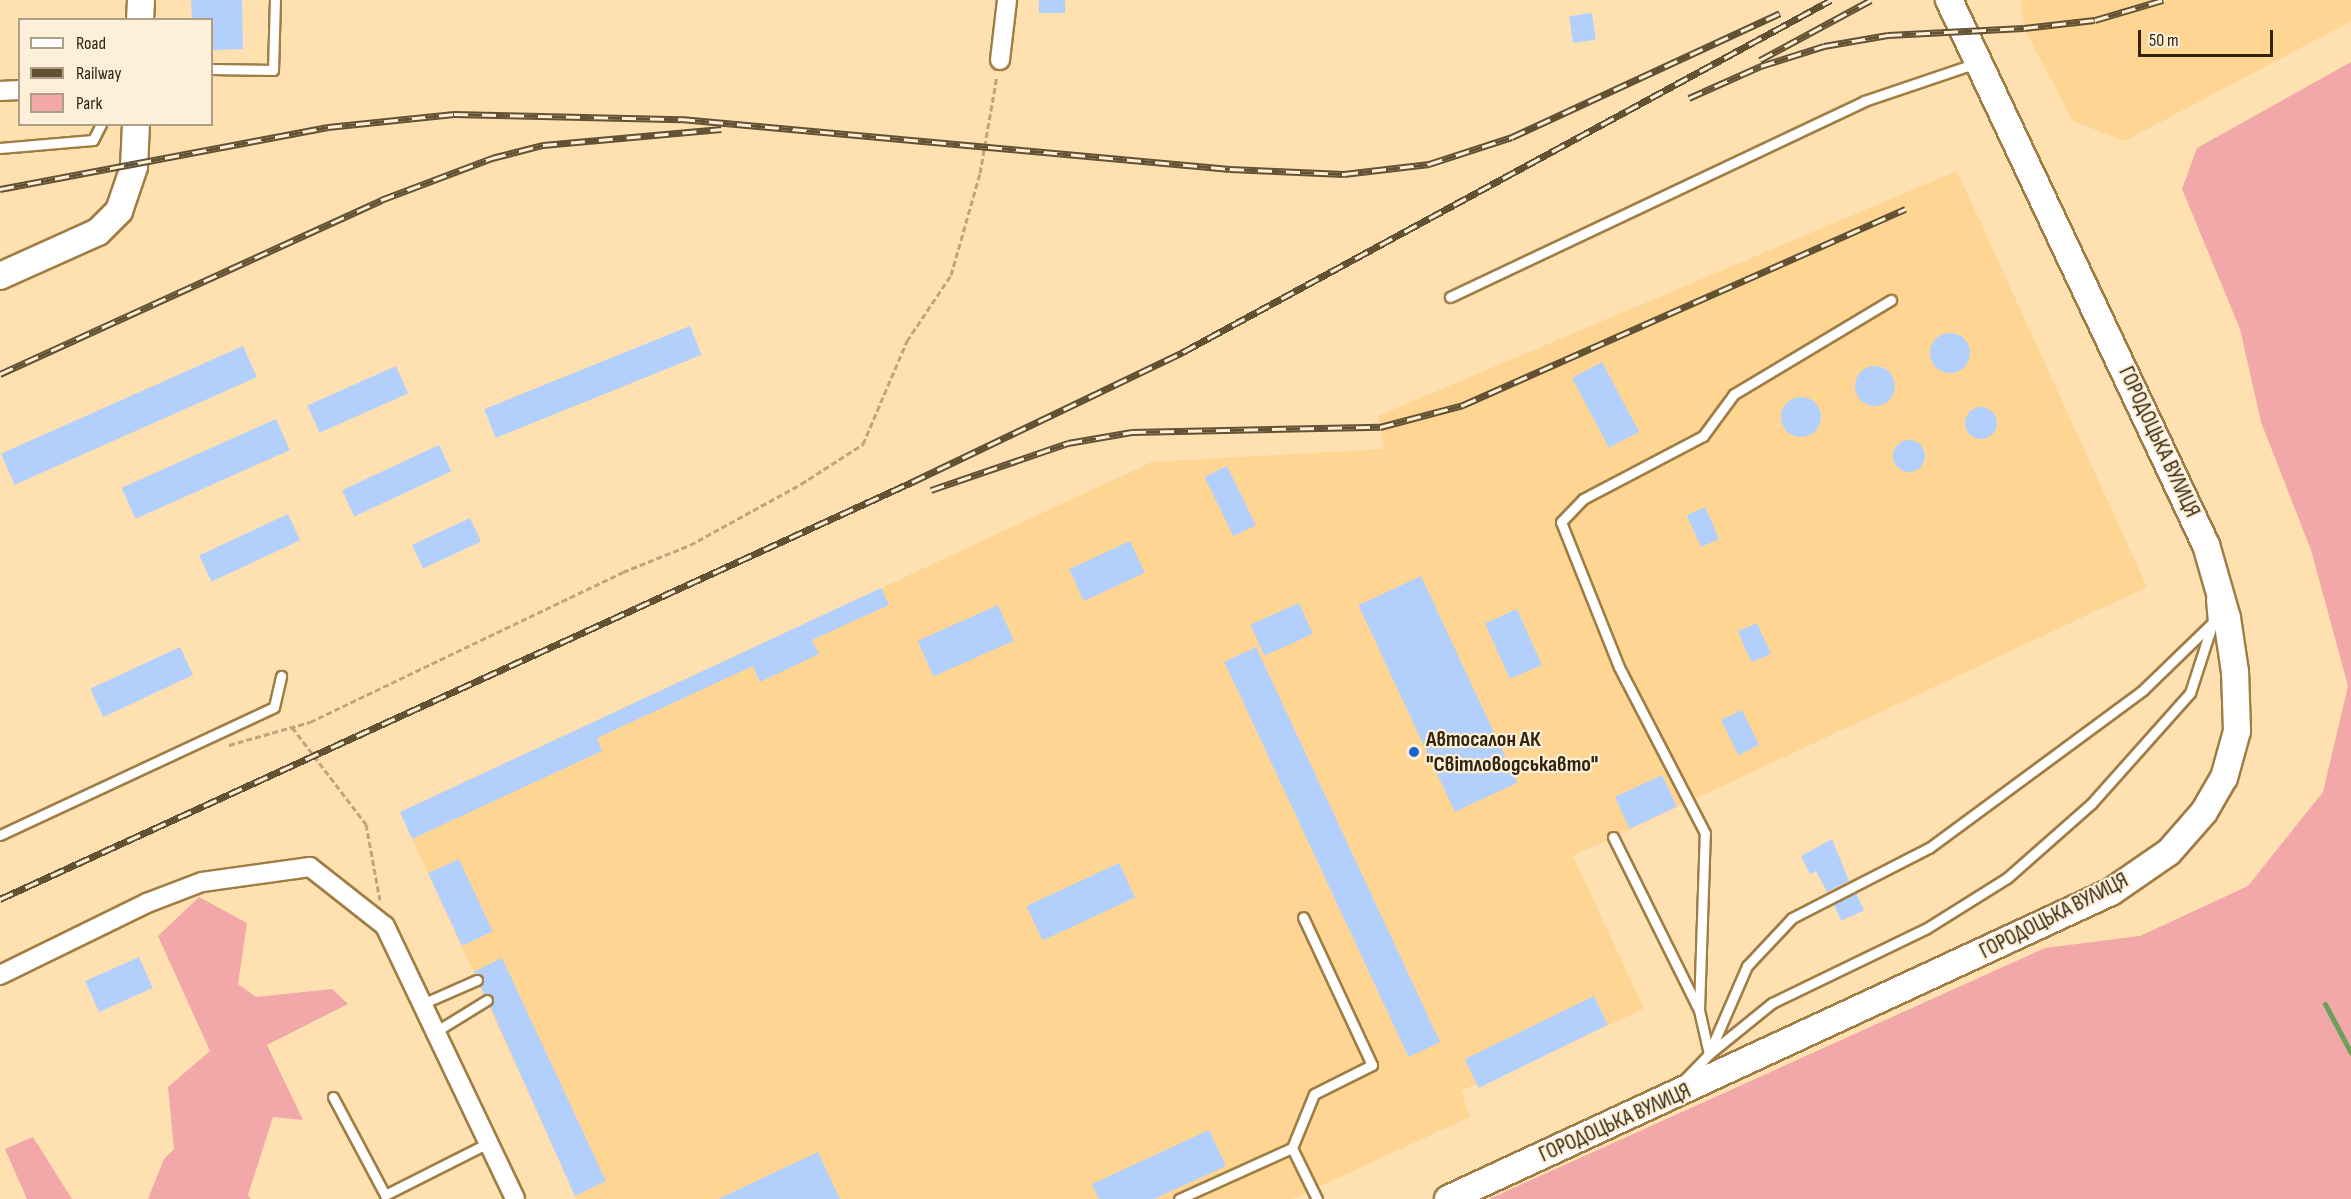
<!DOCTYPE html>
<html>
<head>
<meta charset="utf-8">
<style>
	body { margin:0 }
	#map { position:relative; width:2351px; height:1199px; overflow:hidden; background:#fee0b1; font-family:"Sofia Sans Condensed",sans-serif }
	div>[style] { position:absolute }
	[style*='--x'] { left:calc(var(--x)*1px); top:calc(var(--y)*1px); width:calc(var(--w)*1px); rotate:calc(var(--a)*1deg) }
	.built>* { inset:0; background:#fed593 }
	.green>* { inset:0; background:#f2a8a9 }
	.stream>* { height:5px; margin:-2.5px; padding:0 2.5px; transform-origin:2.5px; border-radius:2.5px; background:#6ba05a }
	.building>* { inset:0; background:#b3d0fc; transform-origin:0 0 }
	.round { border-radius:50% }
	.path>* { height:3px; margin-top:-1.5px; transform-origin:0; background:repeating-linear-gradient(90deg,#bea57e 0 6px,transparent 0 9px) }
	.roads { filter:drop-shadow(2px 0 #a07d45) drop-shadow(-2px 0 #a07d45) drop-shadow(0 2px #a07d45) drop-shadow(0 -2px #a07d45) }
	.service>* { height:9px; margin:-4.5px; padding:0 4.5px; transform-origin:4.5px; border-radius:4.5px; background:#fff }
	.minor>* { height:18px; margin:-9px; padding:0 9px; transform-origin:9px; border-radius:9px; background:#fff }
	.secondary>* { height:26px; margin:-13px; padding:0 13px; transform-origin:13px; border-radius:13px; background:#fff }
	.rail>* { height:7px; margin-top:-3.5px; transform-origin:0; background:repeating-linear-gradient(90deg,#feefd8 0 14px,#625133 0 28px); box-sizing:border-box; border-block:2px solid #625133 }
	.dots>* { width:16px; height:16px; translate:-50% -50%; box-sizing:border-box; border:3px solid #feefd8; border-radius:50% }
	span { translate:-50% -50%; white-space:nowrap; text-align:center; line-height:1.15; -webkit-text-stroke:4.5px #feefd8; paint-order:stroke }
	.street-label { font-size:22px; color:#33250d }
	.poi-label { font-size:22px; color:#33250d; font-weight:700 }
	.left { translate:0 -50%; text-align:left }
	.legend { position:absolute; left:18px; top:18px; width:195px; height:108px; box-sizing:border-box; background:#feefd8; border:2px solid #ad9e87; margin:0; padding:8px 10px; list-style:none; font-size:18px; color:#33250d }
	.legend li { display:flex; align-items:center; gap:12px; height:30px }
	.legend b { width:30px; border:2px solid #ad9e87 }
	.scale { position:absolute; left:2138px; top:30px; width:135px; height:27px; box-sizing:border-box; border:3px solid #33250d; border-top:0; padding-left:8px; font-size:18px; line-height:21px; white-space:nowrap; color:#33250d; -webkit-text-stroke:4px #feefd8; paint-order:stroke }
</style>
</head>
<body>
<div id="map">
	<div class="built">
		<i style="clip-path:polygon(2021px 0,2351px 0,2351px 21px,2125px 141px,2073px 121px,2024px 28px)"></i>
		<i style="clip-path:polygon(1957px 171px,2147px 587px,1573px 856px,1644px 1009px,1461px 1091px,1470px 1117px,1292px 1199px,577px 1199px,400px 812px,1152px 462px,1384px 449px,1378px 416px)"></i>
	</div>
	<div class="green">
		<i style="clip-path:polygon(2351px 62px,2351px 1199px,1489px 1199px,2045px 948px,2140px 936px,2248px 886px,2323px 792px,2348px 686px,2311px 550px,2261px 422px,2240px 329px,2182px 189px,2197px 148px)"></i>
		<i style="clip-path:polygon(199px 897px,247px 923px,238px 984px,256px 997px,332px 989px,348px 1004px,267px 1045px,303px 1120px,273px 1117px,248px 1195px,251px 1199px,148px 1199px,164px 1159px,174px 1149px,168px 1087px,210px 1051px,158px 936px)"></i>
		<i style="clip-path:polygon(33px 1137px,72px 1199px,27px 1199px,5px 1149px)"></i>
	</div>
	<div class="stream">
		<i style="--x:2325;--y:1004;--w:55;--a:62"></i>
	</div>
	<div class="building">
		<i style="clip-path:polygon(191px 0,242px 0,243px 49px,212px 50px,212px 20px,192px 20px)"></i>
		<i style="left:1039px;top:0;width:26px;height:13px"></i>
		<i style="left:1592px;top:13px;width:27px;height:23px;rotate:82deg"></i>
		<i style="left:690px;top:326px;width:31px;height:222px;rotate:68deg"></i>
		<i class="round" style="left:1930px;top:333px;width:40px;height:40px"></i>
		<i style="left:243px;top:346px;width:34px;height:265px;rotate:66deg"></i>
		<i style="left:1602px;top:362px;width:79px;height:34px;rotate:62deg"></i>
		<i style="left:396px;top:366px;width:30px;height:97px;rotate:66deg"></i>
		<i class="round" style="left:1855px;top:366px;width:40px;height:40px"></i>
		<i class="round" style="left:1781px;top:397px;width:40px;height:40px"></i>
		<i class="round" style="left:1965px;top:407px;width:32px;height:32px"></i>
		<i style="left:276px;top:419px;width:34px;height:169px;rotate:66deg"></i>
		<i class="round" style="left:1893px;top:440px;width:32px;height:32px"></i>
		<i style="left:439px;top:445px;width:29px;height:107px;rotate:65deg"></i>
		<i style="left:1227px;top:466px;width:66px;height:25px;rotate:64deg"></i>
		<i style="left:1705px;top:507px;width:35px;height:20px;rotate:66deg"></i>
		<i style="left:288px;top:514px;width:29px;height:98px;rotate:65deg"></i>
		<i style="left:470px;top:518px;width:26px;height:64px;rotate:65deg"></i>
		<i style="left:1130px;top:541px;width:35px;height:67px;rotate:65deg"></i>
		<i style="left:1421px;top:576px;width:228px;height:69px;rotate:65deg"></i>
		<i style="clip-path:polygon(881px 588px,889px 605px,812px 640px,819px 654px,760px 682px,753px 666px,597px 738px,602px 751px,412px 839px,400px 812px)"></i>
		<i style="left:1299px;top:603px;width:34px;height:53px;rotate:66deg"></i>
		<i style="left:998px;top:605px;width:39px;height:88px;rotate:66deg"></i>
		<i style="left:1517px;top:609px;width:61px;height:35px;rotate:66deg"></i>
		<i style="left:1757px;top:623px;width:34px;height:21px;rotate:66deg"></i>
		<i style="left:180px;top:647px;width:31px;height:99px;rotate:65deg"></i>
		<i style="left:1256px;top:647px;width:436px;height:35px;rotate:65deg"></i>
		<i style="left:1742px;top:710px;width:39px;height:23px;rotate:64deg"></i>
		<i style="left:1662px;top:775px;width:35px;height:52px;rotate:65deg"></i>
		<i style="clip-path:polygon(1832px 839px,1849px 881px,1827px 892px,1816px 871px,1810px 874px,1801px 856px)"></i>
		<i style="left:459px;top:859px;width:80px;height:34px;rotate:65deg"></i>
		<i style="left:1119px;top:863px;width:38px;height:102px;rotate:65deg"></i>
		<i style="left:1856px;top:893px;width:19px;height:25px;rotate:65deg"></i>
		<i style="left:139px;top:957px;width:34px;height:59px;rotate:66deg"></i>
		<i style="clip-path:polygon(502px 958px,606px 1181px,575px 1196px,490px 1006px,493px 997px,484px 994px,480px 986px,483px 977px,473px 972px)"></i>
		<i style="left:1594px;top:996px;width:32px;height:144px;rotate:64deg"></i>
		<i style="clip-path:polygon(1209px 1130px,1226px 1166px,1154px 1199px,1099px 1199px,1092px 1184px)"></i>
		<i style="clip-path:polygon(818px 1152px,840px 1199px,718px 1199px)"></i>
	</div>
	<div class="path">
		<i style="--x:292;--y:727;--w:122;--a:52.7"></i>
		<i style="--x:366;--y:824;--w:77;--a:79.6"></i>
		<i style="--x:229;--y:745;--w:84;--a:-15.9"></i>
		<i style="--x:310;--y:722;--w:347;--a:-25.6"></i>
		<i style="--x:623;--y:572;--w:72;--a:-21.9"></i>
		<i style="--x:690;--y:545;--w:127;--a:-28.8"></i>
		<i style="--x:801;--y:484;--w:74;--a:-32.8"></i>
		<i style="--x:863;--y:444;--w:112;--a:-66.9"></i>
		<i style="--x:907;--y:341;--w:79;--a:-56.3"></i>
		<i style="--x:951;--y:275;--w:106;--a:-74.1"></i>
		<i style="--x:980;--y:173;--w:98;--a:-80.1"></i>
	</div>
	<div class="roads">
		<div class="service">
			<i style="--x:212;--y:69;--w:61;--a:0.9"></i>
			<i style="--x:273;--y:70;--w:70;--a:-88.4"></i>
			<i style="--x:0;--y:148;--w:93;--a:-4.9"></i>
			<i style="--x:93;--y:140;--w:18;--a:-63"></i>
			<i style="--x:1450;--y:297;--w:458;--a:-25.3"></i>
			<i style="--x:1864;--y:101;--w:119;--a:-18.6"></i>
			<i style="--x:0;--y:835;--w:302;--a:-25"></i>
			<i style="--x:274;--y:707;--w:32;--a:-77"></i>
			<i style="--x:1613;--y:837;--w:193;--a:63.6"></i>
			<i style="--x:1699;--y:1010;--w:45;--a:77.2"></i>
			<i style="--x:422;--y:1004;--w:60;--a:-23.6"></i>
			<i style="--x:1699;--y:1010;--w:177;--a:-88.1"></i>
			<i style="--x:1705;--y:833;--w:187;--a:-117.4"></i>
			<i style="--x:1619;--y:667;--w:156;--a:-111.8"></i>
			<i style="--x:1561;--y:522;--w:32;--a:-46"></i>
			<i style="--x:1583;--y:499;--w:136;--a:-27.7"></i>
			<i style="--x:1703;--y:436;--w:52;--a:-53.6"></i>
			<i style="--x:1734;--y:394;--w:183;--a:-30.9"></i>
			<i style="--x:435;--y:1032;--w:61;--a:-31.6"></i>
			<i style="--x:1710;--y:1051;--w:93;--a:-66.5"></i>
			<i style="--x:1747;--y:966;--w:66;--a:-46.8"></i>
			<i style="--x:1792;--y:918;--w:154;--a:-27.1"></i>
			<i style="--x:1929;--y:848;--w:266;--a:-36.4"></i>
			<i style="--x:2143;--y:690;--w:95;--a:-44.1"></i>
			<i style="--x:1684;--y:1080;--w:36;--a:-46"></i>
			<i style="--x:1709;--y:1054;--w:81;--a:-39"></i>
			<i style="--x:1772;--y:1003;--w:172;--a:-25.8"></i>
			<i style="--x:1927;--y:928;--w:94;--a:-32"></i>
			<i style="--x:2007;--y:878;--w:112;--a:-41.4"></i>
			<i style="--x:2091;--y:804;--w:149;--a:-48.3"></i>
			<i style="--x:2190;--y:693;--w:75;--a:-72.1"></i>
			<i style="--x:2213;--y:622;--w:23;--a:-95"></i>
			<i style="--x:333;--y:1097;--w:111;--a:62"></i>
			<i style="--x:385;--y:1195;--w:115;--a:-26.8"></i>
			<i style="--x:1292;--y:1148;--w:58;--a:-67.8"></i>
			<i style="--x:1314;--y:1094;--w:65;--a:-26.6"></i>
			<i style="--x:1372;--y:1065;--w:163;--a:-115"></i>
			<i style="--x:1179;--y:1199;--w:124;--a:-24.3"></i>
			<i style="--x:1292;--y:1148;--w:57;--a:63.9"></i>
		</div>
		<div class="minor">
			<i style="--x:1000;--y:60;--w:60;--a:-83.3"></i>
			<i style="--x:0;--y:91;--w:20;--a:-3"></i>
			<i style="--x:0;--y:975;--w:164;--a:-26.1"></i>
			<i style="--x:147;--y:903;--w:59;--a:-20.9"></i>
			<i style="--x:202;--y:882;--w:109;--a:-7.9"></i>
			<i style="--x:310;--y:867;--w:95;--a:38.2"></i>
			<i style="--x:385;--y:926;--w:302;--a:64.5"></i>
		</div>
		<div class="secondary">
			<i style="--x:140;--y:20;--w:20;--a:-87"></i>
			<i style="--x:0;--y:276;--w:107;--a:-24.2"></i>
			<i style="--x:98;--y:232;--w:30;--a:-45"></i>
			<i style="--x:119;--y:211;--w:46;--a:-71.2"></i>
			<i style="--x:134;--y:167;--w:43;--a:-87.3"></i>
			<i style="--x:1448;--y:1199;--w:731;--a:-24.85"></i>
			<i style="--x:2111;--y:892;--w:70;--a:-34.6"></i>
			<i style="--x:2169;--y:852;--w:53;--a:-48.8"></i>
			<i style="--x:2204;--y:812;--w:39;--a:-60"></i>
			<i style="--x:2224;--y:778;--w:49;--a:-74.5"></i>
			<i style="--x:2237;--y:731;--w:59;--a:-91.9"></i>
			<i style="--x:2235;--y:672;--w:55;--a:-98.4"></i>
			<i style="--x:2227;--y:618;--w:76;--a:-106"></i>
			<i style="--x:2206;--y:545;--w:603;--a:-115.25"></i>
		</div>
	</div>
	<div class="rail">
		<i style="--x:1760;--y:60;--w:126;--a:-28.4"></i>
		<i style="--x:1689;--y:98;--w:79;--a:-24"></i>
		<i style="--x:1761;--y:66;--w:66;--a:-17.6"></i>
		<i style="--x:1824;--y:46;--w:65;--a:-9.8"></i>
		<i style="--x:1888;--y:35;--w:136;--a:-2.9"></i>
		<i style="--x:2024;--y:28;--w:71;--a:-6.4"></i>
		<i style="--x:2095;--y:20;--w:71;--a:-16.4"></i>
		<i style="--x:0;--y:189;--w:334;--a:-10.7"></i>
		<i style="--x:328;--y:127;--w:127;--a:-5.9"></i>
		<i style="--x:454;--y:114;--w:227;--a:1.3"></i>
		<i style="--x:681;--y:119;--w:551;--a:5.2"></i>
		<i style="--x:1230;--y:169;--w:114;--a:2.5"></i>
		<i style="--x:1344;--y:174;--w:86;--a:-6.7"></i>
		<i style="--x:1429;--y:164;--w:87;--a:-18"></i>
		<i style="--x:1512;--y:137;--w:295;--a:-24.8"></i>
		<i style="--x:0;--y:374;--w:419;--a:-24.5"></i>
		<i style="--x:381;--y:200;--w:119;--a:-20.7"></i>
		<i style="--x:492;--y:158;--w:53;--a:-14.3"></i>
		<i style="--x:543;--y:145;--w:179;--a:-5.1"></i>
		<i style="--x:931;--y:490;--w:145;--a:-18.9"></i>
		<i style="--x:1068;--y:443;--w:65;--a:-9.8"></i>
		<i style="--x:1132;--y:432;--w:248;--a:-1.2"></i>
		<i style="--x:1380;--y:427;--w:86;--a:-14.8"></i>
		<i style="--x:1463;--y:405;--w:484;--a:-23.9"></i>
		<i style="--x:0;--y:899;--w:1003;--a:-24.57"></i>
		<i style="--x:912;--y:482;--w:301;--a:-25.6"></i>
		<i style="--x:1183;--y:352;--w:737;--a:-28.51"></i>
	</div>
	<div class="dots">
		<i style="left:1414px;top:752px;background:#1664ce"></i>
	</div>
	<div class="street-label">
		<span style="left:2159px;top:442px;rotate:65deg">ГОРОДОЦЬКА ВУЛИЦЯ</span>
		<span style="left:2054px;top:916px;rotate:-27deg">ГОРОДОЦЬКА ВУЛИЦЯ</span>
		<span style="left:1615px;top:1123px;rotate:-24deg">ГОРОДОЦЬКА ВУЛИЦЯ</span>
	</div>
	<div class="poi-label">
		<span class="left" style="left:1426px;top:752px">Автосалон АК<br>"Світловодськавто"</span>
	</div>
	<ul class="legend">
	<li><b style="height:8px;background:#fff"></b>Road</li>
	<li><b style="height:8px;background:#625133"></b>Railway</li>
	<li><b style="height:16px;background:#f2a8a9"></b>Park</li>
	</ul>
	<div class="scale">50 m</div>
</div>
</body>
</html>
